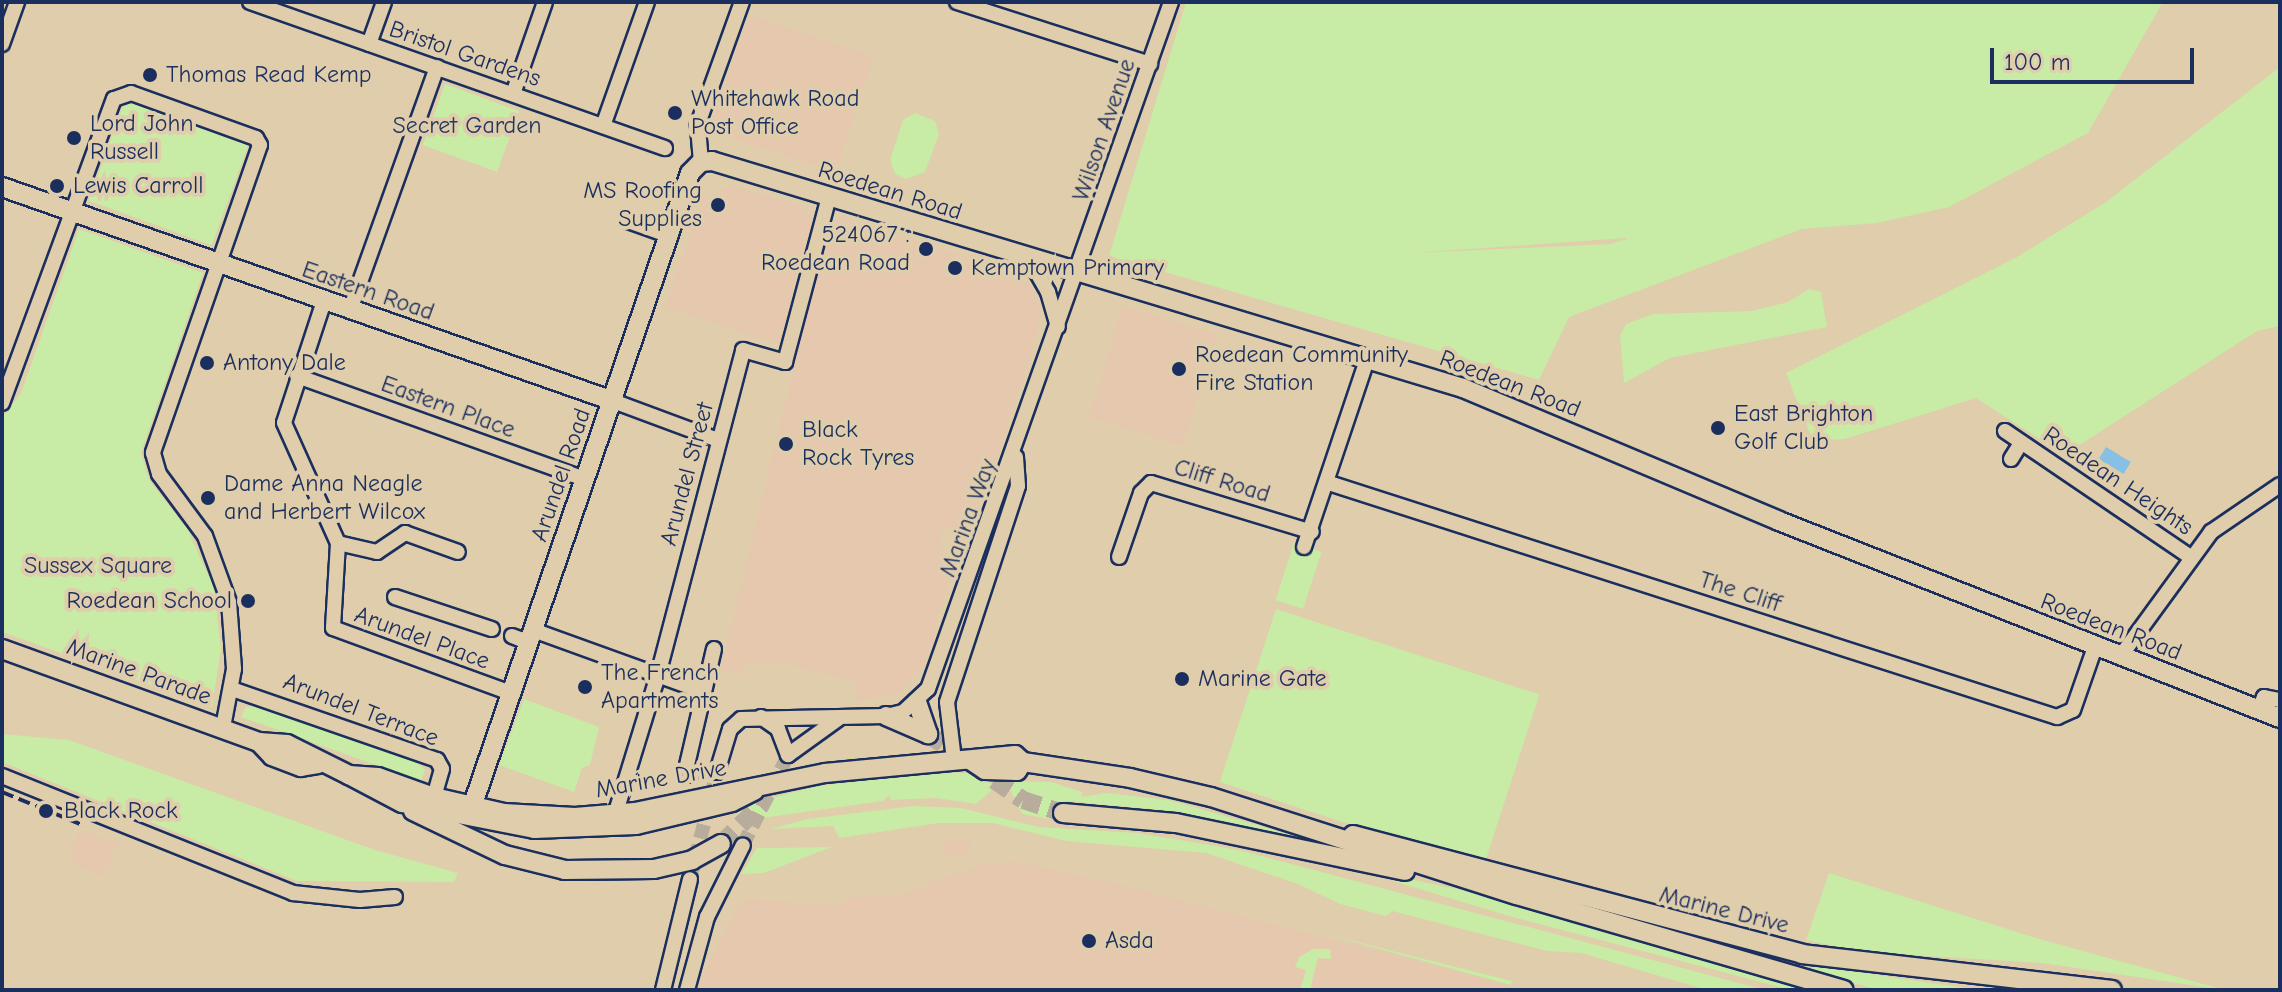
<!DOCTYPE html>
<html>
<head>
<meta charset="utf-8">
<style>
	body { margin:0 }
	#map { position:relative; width:2282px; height:992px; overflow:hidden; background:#dfcdab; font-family:"Comic Neue",sans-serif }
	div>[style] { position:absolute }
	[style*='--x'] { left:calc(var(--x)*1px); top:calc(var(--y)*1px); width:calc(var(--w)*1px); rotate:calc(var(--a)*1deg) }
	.built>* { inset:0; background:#e6c8af; transform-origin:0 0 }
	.green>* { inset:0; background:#c8eba5; transform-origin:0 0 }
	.water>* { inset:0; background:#87bfe5; transform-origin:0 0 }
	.minor-tunnel>* { height:14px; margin-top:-7px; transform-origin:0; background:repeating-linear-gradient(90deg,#b8ad9c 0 14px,transparent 0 21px) }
	.major-tunnel>* { height:18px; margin-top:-9px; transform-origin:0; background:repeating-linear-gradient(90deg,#b8ad9c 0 18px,transparent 0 27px) }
	.roads { filter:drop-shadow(2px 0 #1b2f5e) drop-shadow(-2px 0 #1b2f5e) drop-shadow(0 2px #1b2f5e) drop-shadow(0 -2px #1b2f5e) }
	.minor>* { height:14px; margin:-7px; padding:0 7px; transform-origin:7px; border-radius:7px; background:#dfcdab }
	.major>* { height:18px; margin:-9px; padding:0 9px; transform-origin:9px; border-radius:9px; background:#dfcdab }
	.rail>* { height:4px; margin-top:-2px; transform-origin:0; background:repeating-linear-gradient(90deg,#1b2f5e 0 12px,transparent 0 18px) }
	.dots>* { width:22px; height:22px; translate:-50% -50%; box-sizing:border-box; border:4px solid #dfcdab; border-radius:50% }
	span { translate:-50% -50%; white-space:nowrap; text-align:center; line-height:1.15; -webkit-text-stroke:8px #dfcdab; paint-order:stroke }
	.street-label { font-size:24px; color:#1b2f5e }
	.poi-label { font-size:24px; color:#1b2f5e }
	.left { translate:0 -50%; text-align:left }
	.right { translate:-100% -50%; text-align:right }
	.park-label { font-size:24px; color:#243862 }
	.frame { position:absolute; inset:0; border:4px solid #1b2f5e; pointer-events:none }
	.scale { position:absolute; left:1990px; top:48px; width:204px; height:36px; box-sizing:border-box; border:4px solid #1b2f5e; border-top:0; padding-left:10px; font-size:24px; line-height:28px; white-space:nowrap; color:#1b2f5e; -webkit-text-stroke:6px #dfcdab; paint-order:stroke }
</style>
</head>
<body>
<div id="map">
	<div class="built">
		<i style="left:748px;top:15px;width:132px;height:122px;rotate:18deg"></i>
		<i style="clip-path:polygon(731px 185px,802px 207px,813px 218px,778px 344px,665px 307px,703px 200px)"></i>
		<i style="clip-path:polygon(839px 216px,1014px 272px,1032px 287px,1040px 311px,1036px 337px,987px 484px,965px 527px,943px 529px,938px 545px,951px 555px,952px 568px,926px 664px,900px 693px,857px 701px,854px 681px,773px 661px,771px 667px,745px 661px,741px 676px,720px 671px,826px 237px)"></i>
		<i style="left:1123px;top:306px;width:98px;height:116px;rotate:17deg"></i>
		<i style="clip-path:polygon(80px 830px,118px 843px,102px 876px,68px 861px)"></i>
		<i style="clip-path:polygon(944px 838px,971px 840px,969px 858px,945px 855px)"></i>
		<i style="clip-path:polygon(1003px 859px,1126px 886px,1524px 990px,695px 990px,742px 899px,844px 905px,844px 898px,900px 895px,985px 863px,1002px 864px)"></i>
	</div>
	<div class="green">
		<i style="clip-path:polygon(evenodd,1186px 2px,2102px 3px,2163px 2px,2088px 133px,1949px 207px,1877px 223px,1802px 229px,1569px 317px,1539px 380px,1109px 256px,1186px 2px,1627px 239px,1609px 244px,1414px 253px,1626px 238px,1627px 239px)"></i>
		<i style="clip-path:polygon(2280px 67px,2280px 326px,2257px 331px,2064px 455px,1976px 398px,1845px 439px,1813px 441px,1786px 373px,2017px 257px,2106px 202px)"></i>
		<i style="left:445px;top:84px;width:79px;height:65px;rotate:20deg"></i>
		<i style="left:125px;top:101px;width:131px;height:106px;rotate:20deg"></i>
		<i style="clip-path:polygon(915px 113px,935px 121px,939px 134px,925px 172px,906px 179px,895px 174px,890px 160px,903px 120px)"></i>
		<i style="clip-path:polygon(79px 229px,203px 273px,141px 453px,149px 480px,188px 530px,214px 588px,221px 649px,212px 707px,2px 632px,2px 418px,21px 393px)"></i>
		<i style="clip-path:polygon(1809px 289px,1821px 292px,1827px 327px,1670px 358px,1624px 383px,1620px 336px,1626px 324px,1653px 314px,1751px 311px,1788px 302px)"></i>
		<i style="left:1294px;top:543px;width:29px;height:60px;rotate:18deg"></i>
		<i style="left:1276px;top:609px;width:277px;height:182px;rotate:18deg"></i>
		<i style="clip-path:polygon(524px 699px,599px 727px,590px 765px,582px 768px,574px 792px,499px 765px)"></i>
		<i style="clip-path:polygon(261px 705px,416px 760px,425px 770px,421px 781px,241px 717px,246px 707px)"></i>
		<i style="clip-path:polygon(2px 734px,69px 740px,375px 850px,458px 873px,454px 882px,297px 881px,2px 762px)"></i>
		<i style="clip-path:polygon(939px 772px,989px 774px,991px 791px,976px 804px,936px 798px,891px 800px,889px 795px,883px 801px,747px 820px,737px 813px,737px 807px,818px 786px)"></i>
		<i style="clip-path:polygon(1006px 781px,1051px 782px,1082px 792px,1082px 797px,1107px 793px,1169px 800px,1361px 855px,1152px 809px,1064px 801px,1061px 821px,1022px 814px)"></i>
		<i style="clip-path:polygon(913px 806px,961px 808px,1039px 827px,1138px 833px,1239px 850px,1765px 990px,1707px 990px,1581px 953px,1547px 951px,1392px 911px,1386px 916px,1340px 904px,1298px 884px,1206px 853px,1066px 841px,992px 823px,939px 823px,839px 838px,833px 826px,771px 829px,807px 819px)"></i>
		<i style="clip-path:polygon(832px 847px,764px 873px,741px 874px,757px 848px)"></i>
		<i style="clip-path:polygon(1829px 873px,2043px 940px,2225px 990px,2042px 963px,1861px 952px,1806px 940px)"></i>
		<i style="clip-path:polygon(1394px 876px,1462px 890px,1823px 990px,1791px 990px,1509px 916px,1393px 881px)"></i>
		<i style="clip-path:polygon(1318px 932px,1404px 954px,1512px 981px,1511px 985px)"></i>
		<i style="clip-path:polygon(1330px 949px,1331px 959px,1318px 958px,1310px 990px,1300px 990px,1306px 970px,1295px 967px,1299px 957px,1313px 949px)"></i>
		<i style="clip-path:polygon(1812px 965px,1904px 979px,1980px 990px,1879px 990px,1811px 971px)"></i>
	</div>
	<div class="water">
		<i style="left:2106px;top:447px;width:29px;height:14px;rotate:31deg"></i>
	</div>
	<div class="minor-tunnel">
		<i style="--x:743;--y:845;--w:101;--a:-63.4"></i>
		<i style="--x:690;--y:879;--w:110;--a:-75.8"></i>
	</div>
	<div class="major-tunnel">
		<i style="--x:928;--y:734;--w:116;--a:34.8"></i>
		<i style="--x:1023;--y:800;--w:42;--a:18"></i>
		<i style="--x:721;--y:844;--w:57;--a:-44.3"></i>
	</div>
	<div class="roads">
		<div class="minor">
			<i style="--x:250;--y:2;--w:440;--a:19.4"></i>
			<i style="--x:957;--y:2;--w:203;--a:17.8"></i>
			<i style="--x:2;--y:44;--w:45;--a:-70.3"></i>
			<i style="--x:369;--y:44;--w:45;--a:-70.3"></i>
			<i style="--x:513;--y:94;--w:97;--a:-70.8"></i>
			<i style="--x:603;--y:126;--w:132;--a:-70.5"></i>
			<i style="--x:701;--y:162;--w:38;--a:-95"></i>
			<i style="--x:698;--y:124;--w:130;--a:-70.2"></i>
			<i style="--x:628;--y:221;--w:45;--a:19.7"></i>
			<i style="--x:1029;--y:259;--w:38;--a:60"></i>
			<i style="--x:1048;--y:292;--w:36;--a:74"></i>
			<i style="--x:324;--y:301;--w:128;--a:108.2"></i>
			<i style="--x:284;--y:423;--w:132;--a:65.8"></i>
			<i style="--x:338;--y:543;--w:85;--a:93.4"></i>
			<i style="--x:333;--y:628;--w:186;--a:20.1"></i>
			<i style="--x:350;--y:310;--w:258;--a:-70.3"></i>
			<i style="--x:297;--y:376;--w:306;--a:19.7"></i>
			<i style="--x:613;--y:401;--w:112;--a:20.4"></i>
			<i style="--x:2;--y:403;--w:324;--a:-69.8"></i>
			<i style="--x:114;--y:99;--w:18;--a:-19"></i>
			<i style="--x:131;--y:93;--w:133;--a:19.8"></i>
			<i style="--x:256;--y:138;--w:8;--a:60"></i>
			<i style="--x:260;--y:145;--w:326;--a:109.2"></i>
			<i style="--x:153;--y:453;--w:22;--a:74"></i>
			<i style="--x:159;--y:474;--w:77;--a:53.4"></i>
			<i style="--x:205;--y:536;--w:70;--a:70"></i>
			<i style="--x:229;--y:602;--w:67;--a:85.7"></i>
			<i style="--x:234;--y:669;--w:59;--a:100.7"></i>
			<i style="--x:2005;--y:431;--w:222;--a:34.2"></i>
			<i style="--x:2011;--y:459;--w:19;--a:-58"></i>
			<i style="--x:1329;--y:483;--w:765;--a:17.82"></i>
			<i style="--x:2057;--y:717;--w:17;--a:-24"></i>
			<i style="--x:2073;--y:710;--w:67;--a:-70.8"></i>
			<i style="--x:338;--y:543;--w:40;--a:13"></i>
			<i style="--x:377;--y:552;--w:34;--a:-34"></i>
			<i style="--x:405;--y:533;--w:56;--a:19.7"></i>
			<i style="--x:1304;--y:547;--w:197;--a:-71.4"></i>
			<i style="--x:1119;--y:557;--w:68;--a:-71"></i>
			<i style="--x:1141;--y:493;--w:14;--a:-45"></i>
			<i style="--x:1151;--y:483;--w:168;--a:16.9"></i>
			<i style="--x:395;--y:597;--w:102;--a:18.3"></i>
			<i style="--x:533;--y:630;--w:182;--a:19.9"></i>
			<i style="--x:512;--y:636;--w:17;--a:21"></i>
			<i style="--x:2120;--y:657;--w:155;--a:-53.9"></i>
			<i style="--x:2211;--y:532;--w:83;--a:-34.3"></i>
			<i style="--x:232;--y:689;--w:217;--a:19.1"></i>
			<i style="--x:437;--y:760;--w:10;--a:61"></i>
			<i style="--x:442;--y:769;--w:29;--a:106"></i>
			<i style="--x:2259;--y:709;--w:13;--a:-67"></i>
			<i style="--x:2264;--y:697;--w:16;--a:11"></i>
			<i style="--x:761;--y:717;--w:21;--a:35"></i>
			<i style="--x:778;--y:729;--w:28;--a:69"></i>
			<i style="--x:788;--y:755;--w:62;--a:-35.8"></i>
			<i style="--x:954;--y:760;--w:58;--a:-96.9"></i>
			<i style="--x:947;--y:702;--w:227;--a:-71.8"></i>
			<i style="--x:1018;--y:486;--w:29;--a:-94"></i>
			<i style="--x:717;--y:772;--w:45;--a:-73.2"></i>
			<i style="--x:730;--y:729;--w:15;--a:-42"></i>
			<i style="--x:741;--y:719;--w:145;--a:-1.2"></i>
			<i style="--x:886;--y:716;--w:17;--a:-13"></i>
			<i style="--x:903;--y:712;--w:34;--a:-43"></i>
			<i style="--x:928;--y:689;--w:729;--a:-70.52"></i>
			<i style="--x:690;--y:775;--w:10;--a:-107"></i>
			<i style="--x:687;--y:765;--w:119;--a:-76.9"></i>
			<i style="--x:2;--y:776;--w:314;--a:21.9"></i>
			<i style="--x:293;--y:893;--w:67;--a:6"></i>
			<i style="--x:360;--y:900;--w:35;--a:-5"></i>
			<i style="--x:615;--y:815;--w:146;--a:-72.9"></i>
			<i style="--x:658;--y:675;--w:336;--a:-75.3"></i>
			<i style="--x:743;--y:350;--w:44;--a:15.9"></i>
			<i style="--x:785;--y:362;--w:171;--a:-75.1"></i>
			<i style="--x:663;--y:990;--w:114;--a:-76.3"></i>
			<i style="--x:687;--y:990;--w:76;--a:-74.7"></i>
			<i style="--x:707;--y:917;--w:80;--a:-63.4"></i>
		</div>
		<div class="major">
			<i style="--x:2;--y:187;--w:647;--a:19.3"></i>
			<i style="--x:2;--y:649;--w:273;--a:19.9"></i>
			<i style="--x:259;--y:742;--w:28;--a:4"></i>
			<i style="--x:287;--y:744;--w:69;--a:26.6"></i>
			<i style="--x:349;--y:775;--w:29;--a:4"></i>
			<i style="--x:378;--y:777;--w:59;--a:19.7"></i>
			<i style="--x:434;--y:797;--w:72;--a:12.9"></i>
			<i style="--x:504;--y:813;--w:71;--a:3.2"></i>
			<i style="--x:575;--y:817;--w:60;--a:-4.8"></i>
			<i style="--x:635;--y:812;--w:194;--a:-11.6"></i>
			<i style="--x:825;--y:773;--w:191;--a:-5.4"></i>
			<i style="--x:1015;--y:755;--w:11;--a:41"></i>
			<i style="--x:1023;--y:762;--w:108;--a:8.5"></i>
			<i style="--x:1130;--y:778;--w:83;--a:13.2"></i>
			<i style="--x:1211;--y:797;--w:321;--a:17.8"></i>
			<i style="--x:1517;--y:895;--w:340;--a:16.2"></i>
			<i style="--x:917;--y:702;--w:34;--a:71"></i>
			<i style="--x:886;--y:716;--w:46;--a:23.2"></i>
			<i style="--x:259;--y:742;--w:19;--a:47"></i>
			<i style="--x:272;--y:756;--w:31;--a:21"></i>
			<i style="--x:301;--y:767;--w:17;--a:-10"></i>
			<i style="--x:970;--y:760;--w:18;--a:34"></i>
			<i style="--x:985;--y:770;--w:32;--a:2"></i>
			<i style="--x:1017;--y:771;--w:11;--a:-56"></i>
			<i style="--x:349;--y:775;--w:60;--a:27.8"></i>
			<i style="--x:402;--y:803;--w:135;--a:11.1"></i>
			<i style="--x:534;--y:829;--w:102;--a:-2.2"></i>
			<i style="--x:636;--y:825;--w:99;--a:-13.5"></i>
			<i style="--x:732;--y:802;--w:25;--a:-27"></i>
			<i style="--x:472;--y:807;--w:670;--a:-71.02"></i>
			<i style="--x:690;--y:173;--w:16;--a:-45"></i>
			<i style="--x:701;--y:162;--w:11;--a:-5"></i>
			<i style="--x:712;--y:161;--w:785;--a:16.82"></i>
			<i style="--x:1463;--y:388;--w:343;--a:22.8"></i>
			<i style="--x:1779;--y:521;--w:538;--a:21.47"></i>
			<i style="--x:413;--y:811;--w:102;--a:25.6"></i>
			<i style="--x:505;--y:855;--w:62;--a:14"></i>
			<i style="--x:565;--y:870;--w:89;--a:-0.6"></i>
			<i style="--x:654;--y:869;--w:39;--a:-13"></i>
			<i style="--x:692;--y:860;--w:33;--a:-29"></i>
			<i style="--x:1063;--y:813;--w:113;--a:5.1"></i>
			<i style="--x:1176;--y:823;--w:234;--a:11.8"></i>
			<i style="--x:1353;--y:835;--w:465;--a:14.8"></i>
			<i style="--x:1802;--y:954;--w:312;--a:6.6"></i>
		</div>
	</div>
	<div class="rail">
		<i style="--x:2;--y:792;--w:90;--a:22.3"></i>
	</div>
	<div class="dots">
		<i style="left:150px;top:75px;background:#1b2f5e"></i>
		<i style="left:675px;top:113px;background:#1b2f5e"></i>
		<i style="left:74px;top:138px;background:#1b2f5e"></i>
		<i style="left:57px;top:186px;background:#1b2f5e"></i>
		<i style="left:718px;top:205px;background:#1b2f5e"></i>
		<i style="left:926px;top:249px;background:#1b2f5e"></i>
		<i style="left:955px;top:268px;background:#1b2f5e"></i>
		<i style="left:207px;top:363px;background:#1b2f5e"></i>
		<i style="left:1179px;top:369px;background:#1b2f5e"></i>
		<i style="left:1718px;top:428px;background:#1b2f5e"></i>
		<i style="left:786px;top:444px;background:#1b2f5e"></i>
		<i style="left:208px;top:498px;background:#1b2f5e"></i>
		<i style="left:248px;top:601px;background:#1b2f5e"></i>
		<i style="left:1182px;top:679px;background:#1b2f5e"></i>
		<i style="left:585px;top:687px;background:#1b2f5e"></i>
		<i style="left:46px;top:811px;background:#1b2f5e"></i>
		<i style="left:1089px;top:941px;background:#1b2f5e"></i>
	</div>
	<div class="street-label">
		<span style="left:465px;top:54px;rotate:19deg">Bristol Gardens</span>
		<span style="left:1104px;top:130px;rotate:-71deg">Wilson Avenue</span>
		<span style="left:890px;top:191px;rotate:17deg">Roedean Road</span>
		<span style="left:368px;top:291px;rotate:19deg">Eastern Road</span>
		<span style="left:1510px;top:384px;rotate:21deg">Roedean Road</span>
		<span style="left:448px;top:407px;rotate:20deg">Eastern Place</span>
		<span style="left:687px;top:474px;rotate:-75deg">Arundel Street</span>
		<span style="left:561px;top:475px;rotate:-71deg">Arundel Road</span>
		<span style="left:1222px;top:481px;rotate:17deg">Cliff Road</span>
		<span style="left:2118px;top:481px;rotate:34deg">Roedean Heights</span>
		<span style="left:968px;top:518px;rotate:-70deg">Marina Way</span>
		<span style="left:1740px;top:592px;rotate:18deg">The Cliff</span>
		<span style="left:2111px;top:627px;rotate:21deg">Roedean Road</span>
		<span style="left:422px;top:638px;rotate:20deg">Arundel Place</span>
		<span style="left:139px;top:672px;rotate:20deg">Marine Parade</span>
		<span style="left:361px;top:710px;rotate:21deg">Arundel Terrace</span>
		<span style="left:661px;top:779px;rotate:-10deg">Marine Drive</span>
		<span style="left:1724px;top:910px;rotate:14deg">Marine Drive</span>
	</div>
	<div class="poi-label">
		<span class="left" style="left:166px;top:75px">Thomas Read Kemp</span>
		<span class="left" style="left:691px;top:113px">Whitehawk Road<br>Post Office</span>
		<span class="left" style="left:90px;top:138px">Lord John<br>Russell</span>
		<span class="left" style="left:73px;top:186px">Lewis Carroll</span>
		<span class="right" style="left:702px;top:205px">MS Roofing<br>Supplies</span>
		<span class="right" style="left:910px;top:249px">524067 :<br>Roedean Road</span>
		<span class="left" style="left:971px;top:268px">Kemptown Primary</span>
		<span class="left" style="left:1195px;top:369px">Roedean Community<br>Fire Station</span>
		<span class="left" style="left:223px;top:363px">Antony Dale</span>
		<span class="left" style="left:1734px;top:428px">East Brighton<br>Golf Club</span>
		<span class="left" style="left:802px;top:444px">Black<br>Rock Tyres</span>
		<span class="left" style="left:224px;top:498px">Dame Anna Neagle<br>and Herbert Wilcox</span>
		<span class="right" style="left:232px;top:601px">Roedean School</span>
		<span class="left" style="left:601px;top:687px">The French<br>Apartments</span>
		<span class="left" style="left:1198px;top:679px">Marine Gate</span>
		<span class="left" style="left:64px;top:811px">Black Rock</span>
		<span class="left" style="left:1105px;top:941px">Asda</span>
	</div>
	<div class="park-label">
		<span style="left:467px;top:126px">Secret Garden</span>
		<span style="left:98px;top:566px">Sussex Square</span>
	</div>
	<div class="frame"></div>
	<div class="scale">100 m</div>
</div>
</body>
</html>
